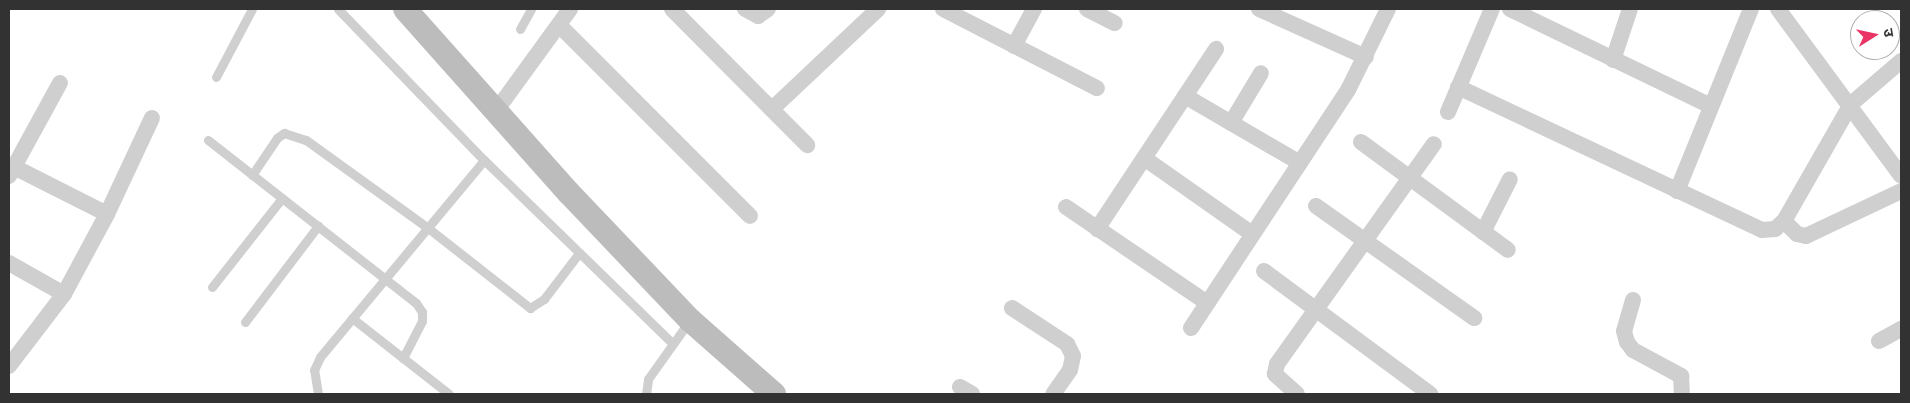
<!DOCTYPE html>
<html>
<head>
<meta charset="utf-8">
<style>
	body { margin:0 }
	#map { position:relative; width:1910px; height:403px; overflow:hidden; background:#fff; font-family:Manrope,"Noto Sans Devanagari",sans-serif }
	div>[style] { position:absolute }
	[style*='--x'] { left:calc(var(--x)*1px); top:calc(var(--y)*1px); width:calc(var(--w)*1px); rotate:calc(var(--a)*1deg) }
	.lane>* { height:9px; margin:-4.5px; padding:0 4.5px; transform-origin:4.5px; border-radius:4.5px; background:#cfcfcf }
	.street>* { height:16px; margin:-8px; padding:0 8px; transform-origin:8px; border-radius:8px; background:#cfcfcf }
	.secondary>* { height:24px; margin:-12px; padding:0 12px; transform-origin:12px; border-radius:12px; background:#bcbcbc }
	span { translate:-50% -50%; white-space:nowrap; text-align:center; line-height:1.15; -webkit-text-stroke:5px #fff; paint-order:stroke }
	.frame { position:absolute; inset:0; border:10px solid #323232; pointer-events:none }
	.north { position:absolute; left:1850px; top:10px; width:50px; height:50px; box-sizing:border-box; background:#fff; border:1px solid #adadad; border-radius:50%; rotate:80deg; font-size:14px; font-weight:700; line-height:20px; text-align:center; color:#323232 }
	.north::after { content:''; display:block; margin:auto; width:18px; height:22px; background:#ea3466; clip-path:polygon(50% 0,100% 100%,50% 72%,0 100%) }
</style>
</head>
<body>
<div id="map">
	<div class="lane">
		<i style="--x:338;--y:9;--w:210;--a:46"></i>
		<i style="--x:484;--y:160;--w:262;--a:44.2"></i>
		<i style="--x:520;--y:29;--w:23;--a:-61"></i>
		<i style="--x:216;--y:77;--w:77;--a:-62.1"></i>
		<i style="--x:208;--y:140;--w:264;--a:38.1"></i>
		<i style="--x:416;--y:303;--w:11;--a:56"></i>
		<i style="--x:422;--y:312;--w:9;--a:90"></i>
		<i style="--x:422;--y:321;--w:42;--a:117.2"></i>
		<i style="--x:252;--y:175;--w:45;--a:-56"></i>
		<i style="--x:277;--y:138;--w:9;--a:-36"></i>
		<i style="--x:284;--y:133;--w:23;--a:18"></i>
		<i style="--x:306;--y:140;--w:150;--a:35.8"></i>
		<i style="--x:428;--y:228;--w:130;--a:38.1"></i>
		<i style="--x:530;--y:308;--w:17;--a:-33"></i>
		<i style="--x:544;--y:299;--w:58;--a:-52.7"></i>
		<i style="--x:212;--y:287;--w:113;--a:-51.8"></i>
		<i style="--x:352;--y:318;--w:123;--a:38.1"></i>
		<i style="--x:245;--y:322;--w:121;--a:-52.8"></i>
		<i style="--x:318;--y:394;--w:24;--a:-99"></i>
		<i style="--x:314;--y:370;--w:14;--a:-65"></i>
		<i style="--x:320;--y:357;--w:256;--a:-50.2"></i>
		<i style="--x:646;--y:394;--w:15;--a:-82"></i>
		<i style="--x:648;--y:379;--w:72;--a:-54.6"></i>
	</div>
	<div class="street">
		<i style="--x:672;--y:9;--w:192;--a:45.2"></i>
		<i style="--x:745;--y:9;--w:15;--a:28"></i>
		<i style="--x:758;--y:16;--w:12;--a:-35"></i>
		<i style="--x:943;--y:9;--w:173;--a:27.2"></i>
		<i style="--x:1087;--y:9;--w:31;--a:27"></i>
		<i style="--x:1259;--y:9;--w:117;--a:24.2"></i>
		<i style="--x:1510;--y:9;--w:223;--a:25.8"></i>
		<i style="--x:1778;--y:9;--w:207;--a:53.6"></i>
		<i style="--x:559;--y:25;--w:270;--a:45"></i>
		<i style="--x:1014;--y:46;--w:42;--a:-61.6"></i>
		<i style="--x:1613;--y:60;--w:54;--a:-71.6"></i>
		<i style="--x:1458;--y:87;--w:336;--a:25.2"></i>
		<i style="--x:1762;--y:230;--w:13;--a:-4"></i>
		<i style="--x:1775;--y:229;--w:12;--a:-42"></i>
		<i style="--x:1784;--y:221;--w:135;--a:-60.2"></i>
		<i style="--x:1851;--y:104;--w:66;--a:-40.7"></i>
		<i style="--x:1185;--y:96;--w:133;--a:30.2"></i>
		<i style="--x:772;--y:109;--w:146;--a:-43.3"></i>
		<i style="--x:496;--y:111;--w:126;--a:-54"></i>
		<i style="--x:1448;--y:112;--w:112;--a:-66.9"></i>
		<i style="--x:1231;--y:123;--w:58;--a:-59"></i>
		<i style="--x:1361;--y:142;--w:182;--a:36.3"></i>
		<i style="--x:1144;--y:158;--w:132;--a:35.1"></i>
		<i style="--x:14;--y:167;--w:104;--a:26.8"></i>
		<i style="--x:9;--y:176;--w:106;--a:-61.3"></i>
		<i style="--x:1677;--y:191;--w:196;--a:-67.9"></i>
		<i style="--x:1316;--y:206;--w:194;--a:35.3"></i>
		<i style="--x:1066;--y:207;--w:171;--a:34.2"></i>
		<i style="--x:1784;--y:221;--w:18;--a:45"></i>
		<i style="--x:1797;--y:234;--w:9;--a:13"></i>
		<i style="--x:1806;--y:236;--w:105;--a:-25.3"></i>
		<i style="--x:1097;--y:229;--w:216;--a:-56.5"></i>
		<i style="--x:1483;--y:232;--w:59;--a:-63"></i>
		<i style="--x:9;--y:263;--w:63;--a:29.4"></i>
		<i style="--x:1264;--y:271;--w:207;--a:36.5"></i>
		<i style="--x:1633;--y:300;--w:32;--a:106"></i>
		<i style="--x:1624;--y:331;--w:11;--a:75"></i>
		<i style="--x:1627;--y:342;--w:10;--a:53"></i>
		<i style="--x:1633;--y:350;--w:55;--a:28.4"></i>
		<i style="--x:1681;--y:376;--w:18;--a:87"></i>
		<i style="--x:1012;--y:308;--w:66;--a:33.2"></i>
		<i style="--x:1067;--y:344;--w:13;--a:63"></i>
		<i style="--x:1073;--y:356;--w:14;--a:102"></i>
		<i style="--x:1070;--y:370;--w:29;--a:125"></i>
		<i style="--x:1191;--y:328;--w:285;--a:-56.6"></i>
		<i style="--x:1348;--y:90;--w:90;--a:-63.7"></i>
		<i style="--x:1879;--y:341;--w:25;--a:-29"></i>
		<i style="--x:9;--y:366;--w:91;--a:-52.6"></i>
		<i style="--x:64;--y:294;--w:91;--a:-61.7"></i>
		<i style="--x:107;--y:214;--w:106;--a:-64.9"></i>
		<i style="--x:960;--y:387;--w:14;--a:30"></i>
		<i style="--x:1297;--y:394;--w:30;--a:-138"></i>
		<i style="--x:1275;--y:374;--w:10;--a:-79"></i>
		<i style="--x:1277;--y:364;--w:270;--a:-54.5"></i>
	</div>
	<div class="secondary">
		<i style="--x:405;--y:9;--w:246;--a:48.3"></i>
		<i style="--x:569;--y:193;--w:175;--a:46.4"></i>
		<i style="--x:690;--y:320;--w:112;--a:41.4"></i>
	</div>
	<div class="frame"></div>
	<div class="north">उ</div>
</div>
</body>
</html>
